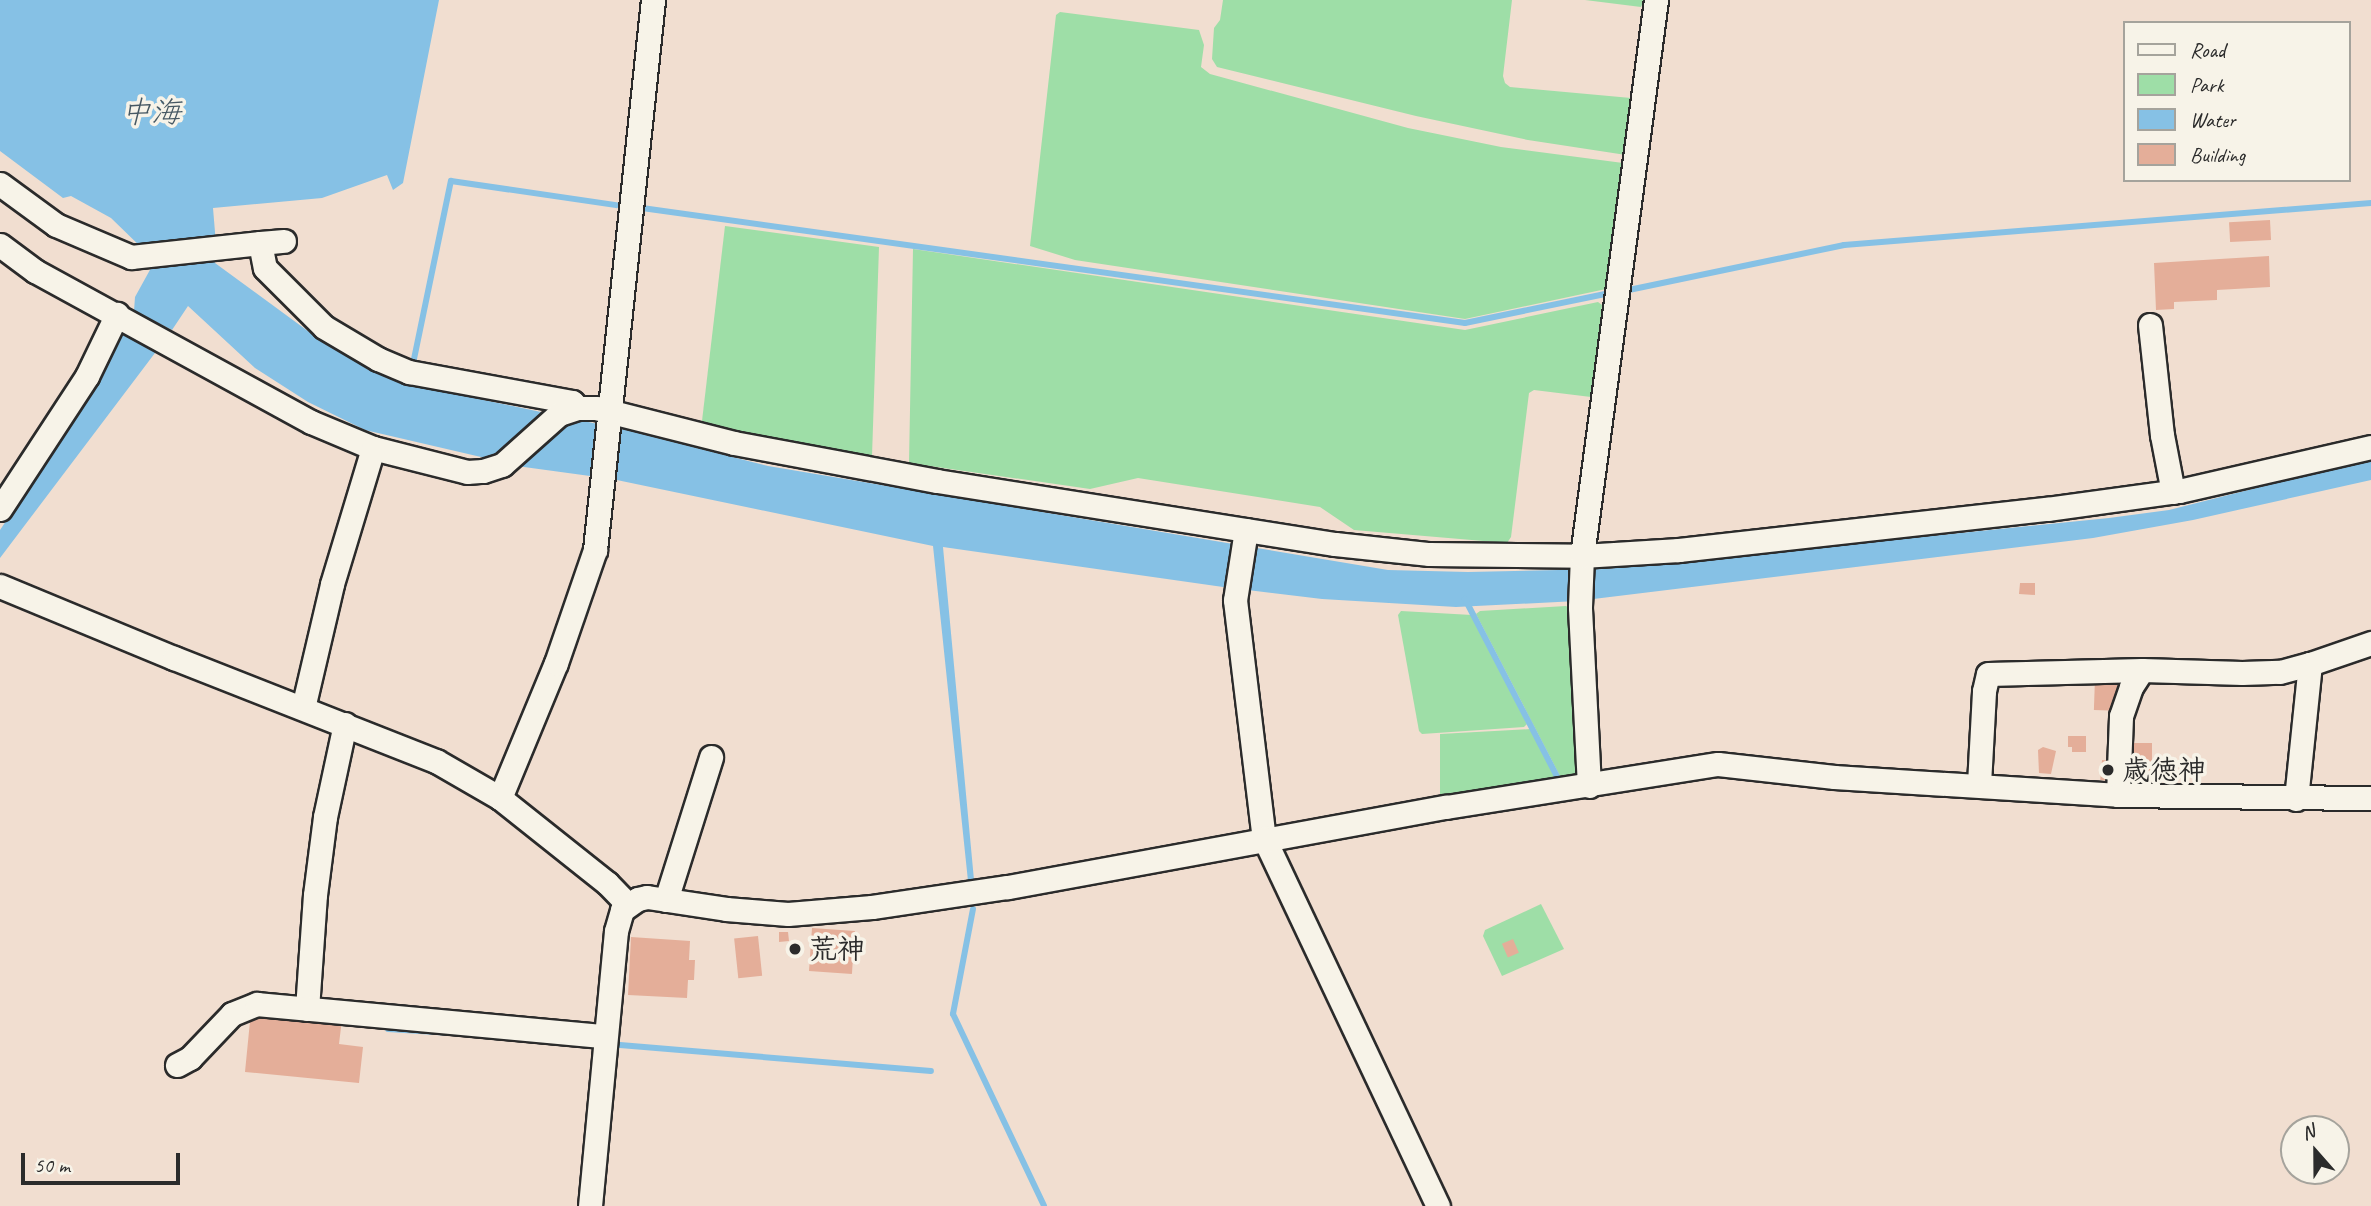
<!DOCTYPE html>
<html>
<head>
<meta charset="utf-8">
<style>
	body { margin:0 }
	#map { position:relative; width:2371px; height:1206px; overflow:hidden; background:#f1ded0; font-family:Caveat,"Klee One",sans-serif }
	div>[style] { position:absolute }
	[style*='--x'] { left:calc(var(--x)*1px); top:calc(var(--y)*1px); width:calc(var(--w)*1px); rotate:calc(var(--a)*1deg) }
	.green>* { inset:0; background:#9edea7 }
	.water>* { inset:0; background:#86c1e5 }
	.stream>* { height:6px; margin:-3px; padding:0 3px; transform-origin:3px; border-radius:3px; background:#86c1e5 }
	.building>* { inset:0; background:#e4ae99; transform-origin:0 0 }
	.roads { filter:drop-shadow(2px 0 #2b2b2b) drop-shadow(-2px 0 #2b2b2b) drop-shadow(0 2px #2b2b2b) drop-shadow(0 -2px #2b2b2b) }
	.minor>* { height:23px; margin:-11.5px; padding:0 11.5px; transform-origin:11.5px; border-radius:11.5px; background:#f7f3e8 }
	.dots>* { width:19px; height:19px; translate:-50% -50%; box-sizing:border-box; border:4px solid #f7f3e8; border-radius:50% }
	span { translate:-50% -50%; white-space:nowrap; text-align:center; line-height:1.15; -webkit-text-stroke:7px #f7f3e8; paint-order:stroke }
	.poi-label { font-size:28px; color:#2b2b2b; font-weight:700 }
	.left { translate:0 -50%; text-align:left }
	.water-label { font-size:30px; color:#465863; font-style:italic }
	.legend { position:absolute; left:2123px; top:21px; width:228px; height:161px; box-sizing:border-box; background:#f7f3e8; border:2px solid #a5a39c; margin:0; padding:9px 12px; list-style:none; font-size:21px; color:#2b2b2b }
	.legend li { display:flex; align-items:center; gap:14px; height:35px }
	.legend b { width:35px; border:2px solid #a5a39c }
	.north { position:absolute; left:2280px; top:1115px; width:70px; height:70px; box-sizing:border-box; background:#f7f3e8; border:2px solid #a5a39c; border-radius:50%; rotate:339deg; font-size:19px; font-weight:700; line-height:28px; text-align:center; color:#2b2b2b }
	.north::after { content:''; display:block; margin:auto; width:24px; height:32px; background:#2b2b2b; clip-path:polygon(50% 0,100% 100%,50% 72%,0 100%) }
	.scale { position:absolute; left:21px; top:1153px; width:159px; height:32px; box-sizing:border-box; border:4px solid #2b2b2b; border-top:0; padding-left:9px; font-size:21px; line-height:24px; white-space:nowrap; color:#2b2b2b; -webkit-text-stroke:5px #f7f3e8; paint-order:stroke }
</style>
</head>
<body>
<div id="map">
	<div class="green">
		<i style="clip-path:polygon(1223px 0,1512px 0,1503px 76px,1505px 83px,1510px 87px,1631px 98px,1634px 101px,1626px 155px,1528px 140px,1416px 116px,1217px 67px,1212px 59px,1214px 28px,1220px 20px)"></i>
		<i style="clip-path:polygon(1585px 0,1644px 0,1641px 7px)"></i>
		<i style="clip-path:polygon(1060px 12px,1199px 30px,1204px 45px,1201px 67px,1210px 74px,1408px 128px,1501px 147px,1623px 163px,1606px 289px,1465px 319px,1075px 260px,1030px 246px,1056px 15px)"></i>
		<i style="clip-path:polygon(725px 226px,879px 247px,872px 456px,755px 438px,702px 421px)"></i>
		<i style="clip-path:polygon(913px 249px,1465px 330px,1598px 302px,1602px 305px,1593px 394px,1591px 397px,1534px 390px,1529px 393px,1511px 537px,1507px 543px,1354px 530px,1320px 507px,1138px 478px,1090px 489px,909px 463px)"></i>
		<i style="clip-path:polygon(1566px 606px,1569px 608px,1583px 777px,1562px 780px,1476px 614px,1480px 611px)"></i>
		<i style="clip-path:polygon(1401px 611px,1472px 615px,1527px 724px,1524px 727px,1422px 734px,1419px 731px,1398px 615px)"></i>
		<i style="clip-path:polygon(1531px 729px,1557px 781px,1446px 800px,1440px 796px,1440px 734px)"></i>
		<i style="clip-path:polygon(1541px 904px,1564px 949px,1502px 976px,1483px 936px,1485px 930px)"></i>
	</div>
	<div class="water">
		<i style="clip-path:polygon(0 0,439px 0,403px 183px,393px 190px,387px 175px,322px 198px,213px 208px,216px 244px,146px 252px,111px 218px,71px 196px,63px 198px,0 151px)"></i>
		<i style="clip-path:polygon(213px 252px,215px 263px,316px 337px,368px 366px,413px 385px,626px 430px,768px 466px,1388px 570px,1468px 572px,1605px 569px,2109px 518px,2169px 510px,2371px 459px,2371px 480px,2193px 520px,2093px 538px,1577px 601px,1456px 607px,1322px 599px,1223px 587px,943px 547px,974px 880px,968px 881px,933px 546px,612px 479px,524px 467px,365px 430px,308px 402px,255px 368px,188px 306px,172px 330px,134px 311px,135px 297px,151px 268px,150px 258px)"></i>
		<i style="clip-path:polygon(121px 330px,158px 349px,0 558px,0 530px,97px 385px)"></i>
	</div>
	<div class="stream">
		<i style="--x:642;--y:208;--w:831;--a:7.95"></i>
		<i style="--x:1465;--y:323;--w:148;--a:-11.7"></i>
		<i style="--x:1624;--y:291;--w:225;--a:-11.8"></i>
		<i style="--x:1844;--y:245;--w:529;--a:-4.56"></i>
		<i style="--x:414;--y:359;--w:182;--a:-78.3"></i>
		<i style="--x:451;--y:181;--w:167;--a:8.3"></i>
		<i style="--x:1465;--y:599;--w:208;--a:62.6"></i>
		<i style="--x:973;--y:909;--w:107;--a:100.8"></i>
		<i style="--x:953;--y:1014;--w:212;--a:64.6"></i>
		<i style="--x:388;--y:1029;--w:64;--a:3.6"></i>
		<i style="--x:620;--y:1045;--w:312;--a:4.8"></i>
	</div>
	<div class="building">
		<i style="left:2270px;top:220px;width:20px;height:41px;rotate:87deg"></i>
		<i style="clip-path:polygon(2269px 256px,2270px 287px,2217px 290px,2217px 300px,2174px 302px,2174px 309px,2156px 310px,2154px 263px)"></i>
		<i style="clip-path:polygon(2020px 583px,2035px 583px,2035px 595px,2019px 594px)"></i>
		<i style="left:2095px;top:678px;width:23px;height:32px;rotate:2deg"></i>
		<i style="clip-path:polygon(2068px 736px,2086px 736px,2086px 752px,2072px 752px,2072px 747px,2068px 747px)"></i>
		<i style="left:2129px;top:743px;width:23px;height:46px"></i>
		<i style="clip-path:polygon(2043px 747px,2056px 751px,2051px 774px,2039px 773px,2038px 750px)"></i>
		<i style="left:2102px;top:760px;width:12px;height:20px;rotate:5deg"></i>
		<i style="left:812px;top:928px;width:43px;height:43px;rotate:4deg"></i>
		<i style="clip-path:polygon(779px 932px,788px 932px,789px 941px,779px 942px)"></i>
		<i style="left:758px;top:936px;width:40px;height:24px;rotate:84deg"></i>
		<i style="clip-path:polygon(631px 937px,690px 941px,689px 960px,695px 960px,694px 980px,688px 980px,687px 998px,628px 995px)"></i>
		<i style="left:1513px;top:939px;width:15px;height:12px;rotate:67deg"></i>
		<i style="clip-path:polygon(251px 1011px,342px 1019px,339px 1044px,363px 1047px,359px 1083px,245px 1072px)"></i>
	</div>
	<div class="roads">
		<div class="minor">
			<i style="--x:0;--y:184;--w:69;--a:36.2"></i>
			<i style="--x:56;--y:225;--w:82;--a:23.1"></i>
			<i style="--x:131;--y:257;--w:130;--a:-6.2"></i>
			<i style="--x:260;--y:243;--w:25;--a:79"></i>
			<i style="--x:265;--y:268;--w:83;--a:45"></i>
			<i style="--x:324;--y:327;--w:63;--a:30.7"></i>
			<i style="--x:378;--y:359;--w:34;--a:23"></i>
			<i style="--x:409;--y:372;--w:166;--a:10.4"></i>
			<i style="--x:572;--y:402;--w:8;--a:45"></i>
			<i style="--x:260;--y:243;--w:24;--a:-5"></i>
			<i style="--x:0;--y:245;--w:44;--a:36.6"></i>
			<i style="--x:35;--y:271;--w:315;--a:28.7"></i>
			<i style="--x:311;--y:422;--w:67;--a:22.8"></i>
			<i style="--x:373;--y:448;--w:97;--a:14.3"></i>
			<i style="--x:467;--y:472;--w:16;--a:-4"></i>
			<i style="--x:483;--y:471;--w:20;--a:-18"></i>
			<i style="--x:502;--y:465;--w:76;--a:-41.8"></i>
			<i style="--x:559;--y:414;--w:20;--a:-18"></i>
			<i style="--x:578;--y:408;--w:18;--a:0"></i>
			<i style="--x:596;--y:408;--w:142;--a:14.2"></i>
			<i style="--x:734;--y:443;--w:207;--a:10.6"></i>
			<i style="--x:937;--y:481;--w:403;--a:9"></i>
			<i style="--x:1335;--y:544;--w:95;--a:6.1"></i>
			<i style="--x:1429;--y:554;--w:153;--a:0.7"></i>
			<i style="--x:1582;--y:556;--w:97;--a:-3.5"></i>
			<i style="--x:1679;--y:550;--w:370;--a:-6.4"></i>
			<i style="--x:2047;--y:509;--w:133;--a:-7.8"></i>
			<i style="--x:2179;--y:491;--w:197;--a:-12.9"></i>
			<i style="--x:2150;--y:325;--w:111;--a:83.8"></i>
			<i style="--x:2162;--y:435;--w:58;--a:79.1"></i>
			<i style="--x:0;--y:509;--w:159;--a:-56.8"></i>
			<i style="--x:87;--y:376;--w:69;--a:-64.2"></i>
			<i style="--x:1246;--y:530;--w:71;--a:98.9"></i>
			<i style="--x:1235;--y:600;--w:240;--a:83.1"></i>
			<i style="--x:1264;--y:838;--w:407;--a:64.7"></i>
			<i style="--x:0;--y:586;--w:188;--a:22.5"></i>
			<i style="--x:174;--y:658;--w:282;--a:21.5"></i>
			<i style="--x:436;--y:761;--w:74;--a:30"></i>
			<i style="--x:500;--y:798;--w:137;--a:38.5"></i>
			<i style="--x:607;--y:883;--w:29;--a:46"></i>
			<i style="--x:303;--y:708;--w:127;--a:-76.8"></i>
			<i style="--x:332;--y:584;--w:142;--a:-73.2"></i>
			<i style="--x:1979;--y:784;--w:93;--a:-86.9"></i>
			<i style="--x:1984;--y:691;--w:17;--a:-77"></i>
			<i style="--x:1988;--y:674;--w:154;--a:-1.5"></i>
			<i style="--x:2142;--y:670;--w:100;--a:1.7"></i>
			<i style="--x:2242;--y:673;--w:38;--a:-2"></i>
			<i style="--x:2280;--y:672;--w:31;--a:-15"></i>
			<i style="--x:1589;--y:786;--w:179;--a:-92.9"></i>
			<i style="--x:1580;--y:607;--w:51;--a:-87.8"></i>
			<i style="--x:1582;--y:556;--w:561;--a:-82.42"></i>
			<i style="--x:2118;--y:795;--w:79;--a:-87.8"></i>
			<i style="--x:2121;--y:716;--w:31;--a:-71"></i>
			<i style="--x:2131;--y:687;--w:20;--a:-57"></i>
			<i style="--x:500;--y:798;--w:146;--a:-67.5"></i>
			<i style="--x:556;--y:663;--w:120;--a:-71"></i>
			<i style="--x:595;--y:550;--w:553;--a:-83.98"></i>
			<i style="--x:2296;--y:799;--w:136;--a:-84.1"></i>
			<i style="--x:2310;--y:664;--w:65;--a:-19"></i>
			<i style="--x:666;--y:900;--w:150;--a:-72.5"></i>
			<i style="--x:307;--y:1009;--w:114;--a:-86"></i>
			<i style="--x:315;--y:895;--w:79;--a:-82.7"></i>
			<i style="--x:325;--y:817;--w:95;--a:-77.9"></i>
			<i style="--x:177;--y:1065;--w:15;--a:-28"></i>
			<i style="--x:190;--y:1058;--w:61;--a:-46.3"></i>
			<i style="--x:232;--y:1014;--w:27;--a:-22"></i>
			<i style="--x:257;--y:1004;--w:348;--a:5.3"></i>
			<i style="--x:590;--y:1206;--w:276;--a:-84.6"></i>
			<i style="--x:616;--y:931;--w:22;--a:-74"></i>
			<i style="--x:622;--y:910;--w:19;--a:-35"></i>
			<i style="--x:638;--y:899;--w:9;--a:-13"></i>
			<i style="--x:647;--y:897;--w:80;--a:8.6"></i>
			<i style="--x:726;--y:909;--w:62;--a:4.6"></i>
			<i style="--x:788;--y:914;--w:84;--a:-4.8"></i>
			<i style="--x:872;--y:907;--w:137;--a:-8.4"></i>
			<i style="--x:1008;--y:887;--w:445;--a:-10.4"></i>
			<i style="--x:1446;--y:807;--w:275;--a:-9"></i>
			<i style="--x:1718;--y:764;--w:117;--a:6.4"></i>
			<i style="--x:1834;--y:777;--w:285;--a:3.6"></i>
			<i style="--x:2118;--y:795;--w:253;--a:0.7"></i>
		</div>
	</div>
	<div class="dots">
		<i style="left:2108px;top:770px;background:#2b2b2b"></i>
		<i style="left:795px;top:949px;background:#2b2b2b"></i>
	</div>
	<div class="poi-label">
		<span class="left" style="left:2122px;top:770px">歳徳神</span>
		<span class="left" style="left:809px;top:949px">荒神</span>
	</div>
	<div class="water-label">
		<span style="left:151px;top:112px">中海</span>
	</div>
	<ul class="legend">
	<li><b style="height:9px;background:#f7f3e8"></b>Road</li>
	<li><b style="height:19px;background:#9edea7"></b>Park</li>
	<li><b style="height:19px;background:#86c1e5"></b>Water</li>
	<li><b style="height:19px;background:#e4ae99"></b>Building</li>
	</ul>
	<div class="north">N</div>
	<div class="scale">50 m</div>
</div>
</body>
</html>
